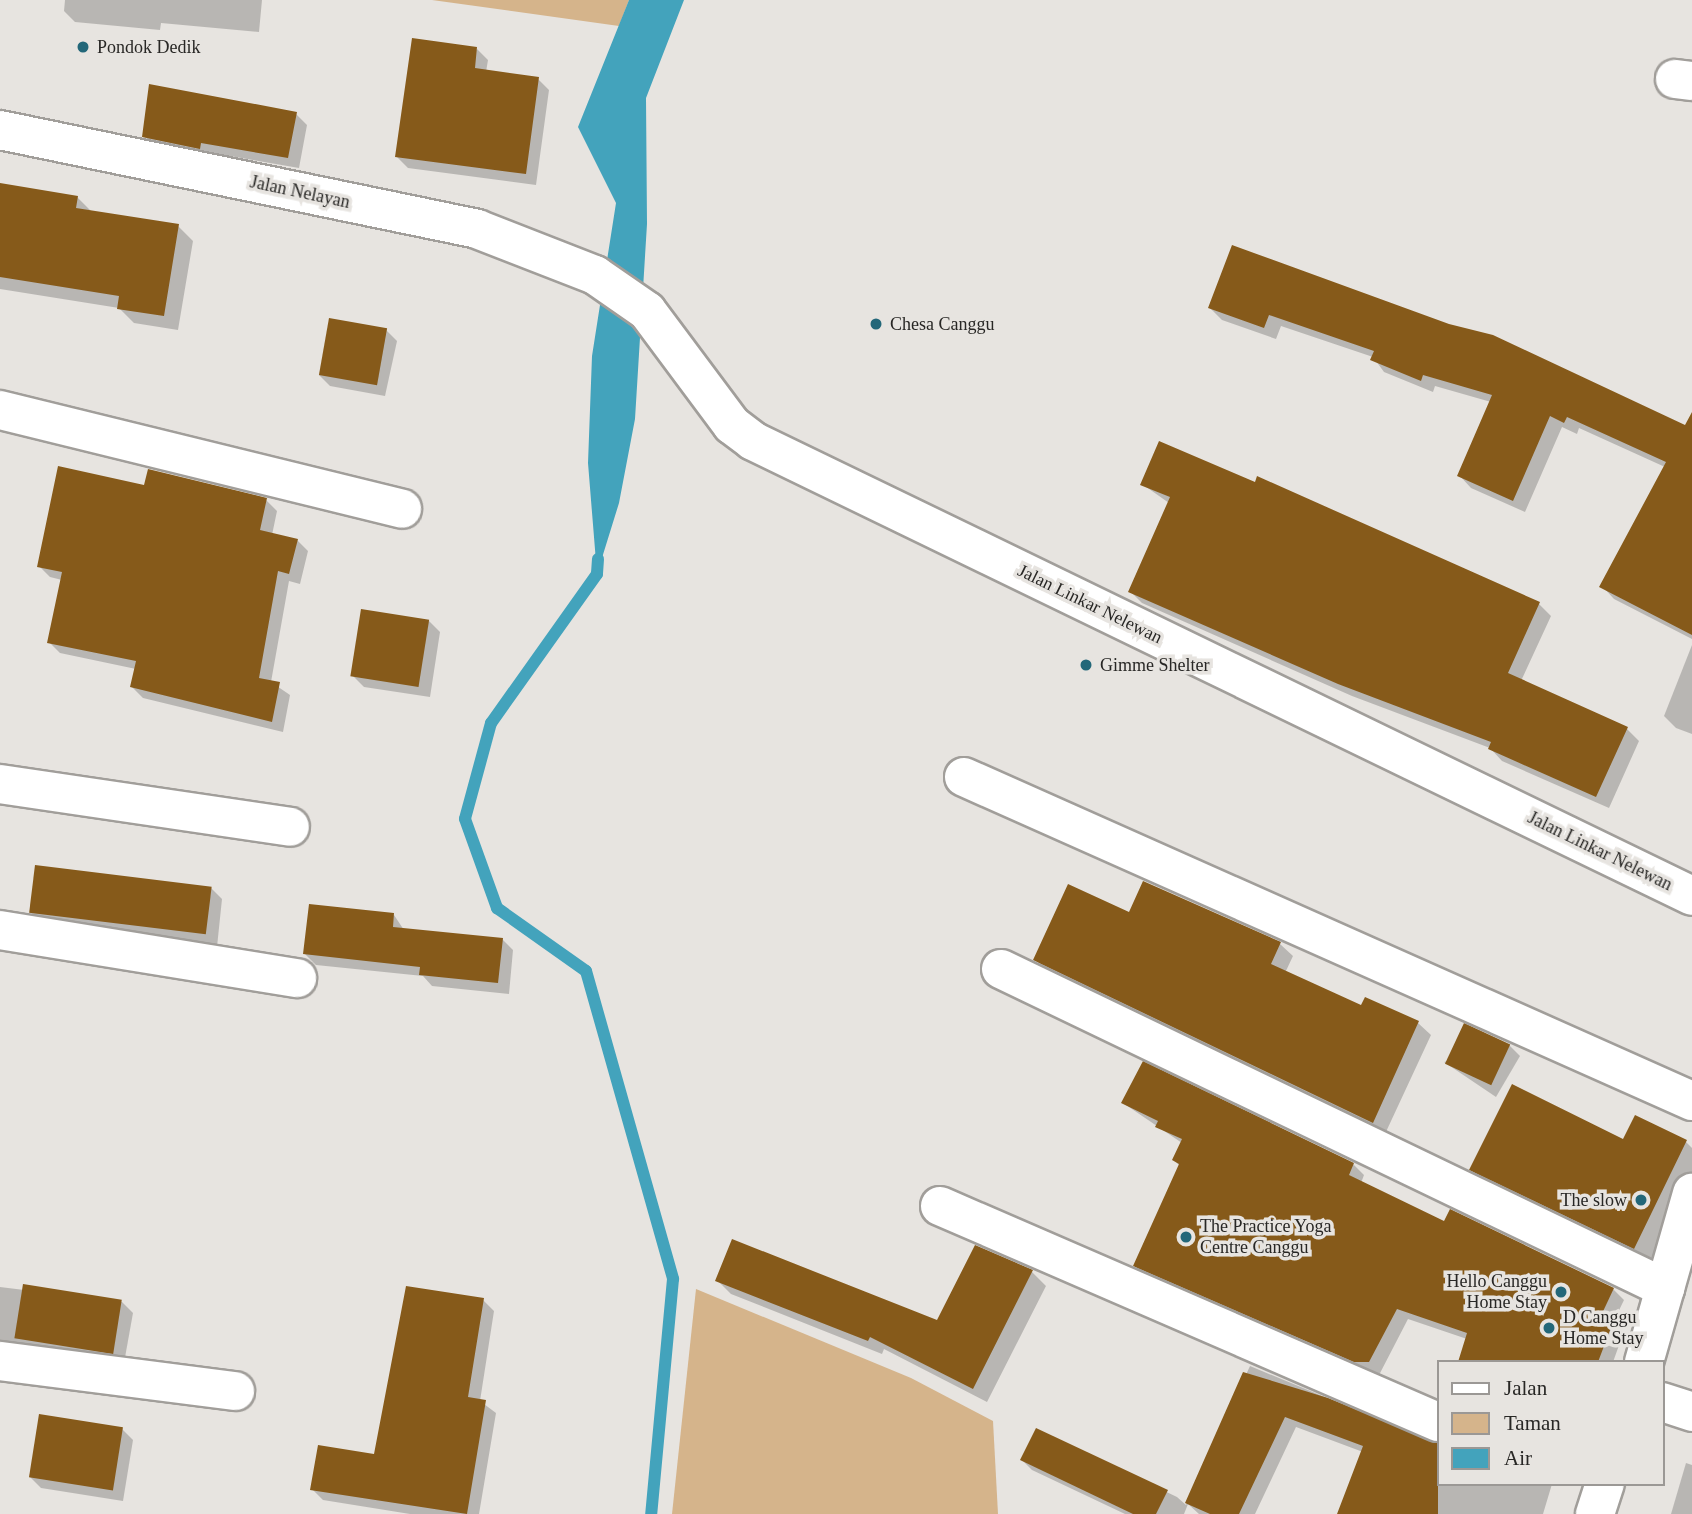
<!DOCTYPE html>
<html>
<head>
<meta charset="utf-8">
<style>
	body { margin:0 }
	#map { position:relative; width:1692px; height:1514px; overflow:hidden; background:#e7e4e0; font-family:Georgia,serif }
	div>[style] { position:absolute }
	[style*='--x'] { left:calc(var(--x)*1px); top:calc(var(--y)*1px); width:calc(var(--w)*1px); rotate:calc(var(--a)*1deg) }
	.green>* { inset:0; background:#d5b48b }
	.water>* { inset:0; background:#43a3bc }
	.shadow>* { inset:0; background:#0003 }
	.stream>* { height:12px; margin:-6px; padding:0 6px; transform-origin:6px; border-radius:6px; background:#43a3bc }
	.building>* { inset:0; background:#865a1a; transform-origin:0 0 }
	.roads { filter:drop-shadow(2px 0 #a19e9a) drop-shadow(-2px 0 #a19e9a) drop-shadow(0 2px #a19e9a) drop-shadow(0 -2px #a19e9a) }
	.minor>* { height:38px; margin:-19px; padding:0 19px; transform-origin:19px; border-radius:19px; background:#fff }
	.dots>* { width:19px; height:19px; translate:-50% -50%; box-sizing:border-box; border:4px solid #e7e4e0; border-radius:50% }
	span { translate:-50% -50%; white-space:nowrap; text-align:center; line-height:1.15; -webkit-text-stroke:7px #e7e4e0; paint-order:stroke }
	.poi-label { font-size:18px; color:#282725 }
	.left { translate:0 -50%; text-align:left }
	.right { translate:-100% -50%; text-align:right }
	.street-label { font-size:18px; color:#282725 }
	.legend { position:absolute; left:1437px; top:1360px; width:228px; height:126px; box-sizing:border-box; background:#e7e4e0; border:2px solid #9b9895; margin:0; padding:9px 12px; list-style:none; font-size:21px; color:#282725 }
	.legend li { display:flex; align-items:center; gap:14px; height:35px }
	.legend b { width:35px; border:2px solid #9b9895 }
</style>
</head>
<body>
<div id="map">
	<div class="green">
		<i style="clip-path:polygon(432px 0,629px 0,619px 26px)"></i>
		<i style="clip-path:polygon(696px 1289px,911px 1378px,993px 1421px,998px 1514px,672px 1514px)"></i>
	</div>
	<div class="water">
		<i style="clip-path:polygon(629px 0,684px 0,646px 98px,647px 224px,635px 419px,619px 503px,597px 574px,588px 463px,592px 356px,616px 203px,578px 127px)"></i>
	</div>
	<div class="shadow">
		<i style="clip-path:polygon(65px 0,262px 0,259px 32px,161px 23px,160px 30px,75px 22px,64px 11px)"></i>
		<i style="clip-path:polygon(477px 49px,488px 60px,486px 72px,538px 79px,549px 90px,536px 185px,408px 168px,397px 157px)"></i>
		<i style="clip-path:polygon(151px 86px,296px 114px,307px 125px,299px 168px,212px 153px,211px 159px,155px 147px,144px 136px)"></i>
		<i style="clip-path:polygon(0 185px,77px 197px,92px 212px,178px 226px,193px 241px,178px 330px,134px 323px,119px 308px,0 289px)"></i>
		<i style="clip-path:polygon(1233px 247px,1692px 430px,1692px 639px,1614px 599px,1602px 586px,1665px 467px,1579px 428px,1577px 434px,1562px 427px,1525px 512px,1471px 488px,1459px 475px,1491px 402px,1435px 386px,1433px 392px,1384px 372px,1373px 357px,1281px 326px,1276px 339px,1222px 320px,1210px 308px)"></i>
		<i style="clip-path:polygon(386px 330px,397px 341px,385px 396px,330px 386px,319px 375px)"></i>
		<i style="clip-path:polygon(1142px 484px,1255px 484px,1539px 604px,1551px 616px,1521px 681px,1627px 729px,1639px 741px,1609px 808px,1502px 761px,1490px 748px,1352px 696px,1142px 603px,1130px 591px,1169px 503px)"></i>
		<i style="clip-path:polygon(146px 487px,266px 500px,277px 511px,272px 535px,297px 540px,308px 551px,300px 584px,289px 581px,271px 682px,290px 695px,283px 732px,143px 698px,132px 687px,136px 669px,60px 653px,49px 642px,62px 580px,50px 577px,39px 566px)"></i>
		<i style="clip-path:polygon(429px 621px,440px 632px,430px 697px,364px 687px,353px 676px)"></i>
		<i style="clip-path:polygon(1692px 645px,1692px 734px,1676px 728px,1664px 716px)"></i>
		<i style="clip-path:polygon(1144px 883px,1280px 944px,1293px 956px,1285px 973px,1362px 1008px,1366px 999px,1418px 1023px,1431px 1035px,1385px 1134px,1048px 972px,1036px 960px,1130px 914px)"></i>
		<i style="clip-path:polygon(211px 888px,222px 899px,217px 947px,41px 923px,30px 912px)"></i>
		<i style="clip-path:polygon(394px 915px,404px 930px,502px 939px,513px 950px,509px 994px,432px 986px,423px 976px,316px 965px,305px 954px)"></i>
		<i style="clip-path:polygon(1509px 1045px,1520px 1056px,1496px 1097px,1444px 1062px)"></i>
		<i style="clip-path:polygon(1123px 1103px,1353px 1164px,1364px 1175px,1361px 1183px,1444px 1223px,1613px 1289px,1624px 1300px,1611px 1327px,1622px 1337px,1613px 1362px,1460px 1362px,1467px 1339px,1408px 1319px,1378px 1377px,1146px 1277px,1135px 1266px,1180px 1166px,1174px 1160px,1182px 1143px)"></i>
		<i style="clip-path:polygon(1624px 1141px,1686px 1142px,1692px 1148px,1692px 1179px,1650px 1264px,1488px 1186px,1471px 1169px)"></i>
		<i style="clip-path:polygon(976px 1247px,1032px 1272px,1046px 1286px,987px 1402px,884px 1349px,882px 1354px,731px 1294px,717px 1280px,937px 1322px)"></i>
		<i style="clip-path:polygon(0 1287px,122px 1302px,133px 1313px,124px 1363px,0 1343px)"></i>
		<i style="clip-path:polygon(483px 1300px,494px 1311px,480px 1401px,496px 1413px,479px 1514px,410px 1514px,323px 1500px,312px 1489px,376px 1456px)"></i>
		<i style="clip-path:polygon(1250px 1366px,1438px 1444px,1438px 1484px,1552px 1484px,1543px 1514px,1339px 1514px,1363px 1452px,1296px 1427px,1255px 1514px,1199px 1514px,1188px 1504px,1184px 1514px,1125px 1514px,1032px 1470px,1022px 1460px,1037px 1430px,1177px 1497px,1186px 1505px)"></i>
		<i style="clip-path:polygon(122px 1429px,133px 1440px,123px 1501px,41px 1488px,30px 1477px)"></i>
		<i style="clip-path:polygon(1686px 1463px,1692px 1465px,1692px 1514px,1671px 1514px)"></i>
	</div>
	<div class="stream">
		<i style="--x:598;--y:559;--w:15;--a:94"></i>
		<i style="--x:597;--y:574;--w:183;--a:125.4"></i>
		<i style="--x:491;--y:723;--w:99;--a:105.2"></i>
		<i style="--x:465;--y:819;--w:95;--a:70.2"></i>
		<i style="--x:497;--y:908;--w:109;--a:35.3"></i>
		<i style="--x:586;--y:971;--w:320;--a:74.2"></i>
		<i style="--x:673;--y:1279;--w:236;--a:95.3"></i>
	</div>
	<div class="building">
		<i style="clip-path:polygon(412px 38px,477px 47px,475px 68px,539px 77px,526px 174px,395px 157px)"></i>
		<i style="clip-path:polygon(149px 84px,297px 112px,288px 158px,201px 143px,200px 149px,142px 137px)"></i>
		<i style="clip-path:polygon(0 183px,78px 196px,76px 208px,179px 224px,164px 316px,117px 309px,119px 296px,0 277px)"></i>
		<i style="clip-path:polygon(1232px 245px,1449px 324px,1493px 335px,1685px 425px,1692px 412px,1692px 635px,1599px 587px,1666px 462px,1567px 417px,1564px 423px,1550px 416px,1513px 501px,1457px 476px,1492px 395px,1423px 375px,1421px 381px,1370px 360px,1374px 351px,1269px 315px,1264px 328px,1208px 308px)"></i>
		<i style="left:329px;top:318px;width:59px;height:58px;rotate:10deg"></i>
		<i style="clip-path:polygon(1159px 441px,1255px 482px,1257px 476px,1540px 602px,1508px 673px,1628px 727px,1596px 797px,1488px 749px,1491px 742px,1338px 684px,1128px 592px,1170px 497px,1140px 485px)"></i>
		<i style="clip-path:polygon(58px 466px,144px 485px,148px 469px,267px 498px,260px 530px,298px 539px,289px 574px,278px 571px,259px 678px,280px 682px,272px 722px,130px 687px,136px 661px,47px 643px,62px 572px,37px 567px)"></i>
		<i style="left:361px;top:609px;width:69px;height:68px;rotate:9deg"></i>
		<i style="left:35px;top:865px;width:178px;height:48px;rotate:7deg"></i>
		<i style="clip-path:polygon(1143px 881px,1281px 942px,1271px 964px,1361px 1005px,1365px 997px,1419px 1021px,1373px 1123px,1033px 960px,1068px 884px,1129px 912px)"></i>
		<i style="clip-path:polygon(309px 904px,394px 913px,393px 927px,503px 938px,498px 983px,419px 975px,420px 967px,303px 954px)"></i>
		<i style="left:1464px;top:1023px;width:51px;height:45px;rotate:25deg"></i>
		<i style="clip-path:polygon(1143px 1061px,1354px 1163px,1349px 1175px,1444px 1221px,1450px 1209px,1614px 1288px,1599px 1320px,1612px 1325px,1598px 1362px,1458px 1362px,1467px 1333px,1397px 1309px,1369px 1362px,1354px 1362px,1133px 1266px,1179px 1164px,1172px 1160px,1182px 1139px,1155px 1127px,1158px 1121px,1121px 1103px)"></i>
		<i style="clip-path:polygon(1512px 1084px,1623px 1139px,1635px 1115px,1687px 1140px,1634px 1249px,1469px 1170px)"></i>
		<i style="clip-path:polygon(732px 1239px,937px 1320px,975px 1245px,1033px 1270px,973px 1389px,870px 1337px,868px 1341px,715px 1281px)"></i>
		<i style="left:23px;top:1284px;width:100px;height:55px;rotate:9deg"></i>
		<i style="clip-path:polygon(406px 1286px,484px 1298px,468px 1397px,486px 1400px,467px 1514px,310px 1490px,318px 1445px,374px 1454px)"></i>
		<i style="clip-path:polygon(1243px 1372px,1328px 1398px,1438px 1443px,1438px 1514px,1337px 1514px,1363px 1446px,1285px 1417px,1239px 1514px,1210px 1514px,1185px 1503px)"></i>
		<i style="left:39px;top:1414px;width:85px;height:64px;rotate:9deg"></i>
		<i style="clip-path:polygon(1036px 1428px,1168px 1490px,1156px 1514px,1133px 1514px,1020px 1460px)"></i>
	</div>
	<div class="roads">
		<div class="minor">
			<i style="--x:1675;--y:79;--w:17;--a:7"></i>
			<i style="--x:0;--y:130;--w:487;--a:11.7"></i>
			<i style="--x:477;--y:229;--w:127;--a:21.3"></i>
			<i style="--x:595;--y:275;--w:63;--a:34.7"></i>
			<i style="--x:647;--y:311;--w:142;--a:53.3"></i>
			<i style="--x:732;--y:425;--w:26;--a:37"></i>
			<i style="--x:753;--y:441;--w:1043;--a:25.85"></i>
			<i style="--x:0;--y:410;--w:414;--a:13.8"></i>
			<i style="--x:964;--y:777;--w:797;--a:23.99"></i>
			<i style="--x:0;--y:784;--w:293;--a:8.4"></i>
			<i style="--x:0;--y:930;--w:301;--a:9.2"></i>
			<i style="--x:1001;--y:969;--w:737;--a:25.66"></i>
			<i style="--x:940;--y:1206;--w:543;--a:23.45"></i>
			<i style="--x:0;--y:1361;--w:237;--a:7.3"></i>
			<i style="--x:1644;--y:1362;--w:176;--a:-74.1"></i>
			<i style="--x:1662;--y:1402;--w:32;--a:18"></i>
			<i style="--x:1595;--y:1514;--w:32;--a:-72"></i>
		</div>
	</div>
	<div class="dots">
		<i style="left:83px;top:47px;background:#236779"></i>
		<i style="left:876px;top:324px;background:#236779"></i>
		<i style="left:1086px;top:665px;background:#236779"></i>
		<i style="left:1641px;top:1200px;background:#236779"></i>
		<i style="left:1186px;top:1237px;background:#236779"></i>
		<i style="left:1561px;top:1292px;background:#236779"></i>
		<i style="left:1549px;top:1328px;background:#236779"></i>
	</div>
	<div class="poi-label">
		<span class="left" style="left:97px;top:47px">Pondok Dedik</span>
		<span class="left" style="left:890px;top:324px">Chesa Canggu</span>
		<span class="left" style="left:1100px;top:665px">Gimme Shelter</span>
		<span class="right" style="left:1627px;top:1200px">The slow</span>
		<span class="left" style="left:1200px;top:1237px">The Practice Yoga<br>Centre Canggu</span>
		<span class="right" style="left:1547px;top:1292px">Hello Canggu<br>Home Stay</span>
		<span class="left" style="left:1563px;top:1328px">D Canggu<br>Home Stay</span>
	</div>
	<div class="street-label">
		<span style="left:300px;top:192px;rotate:12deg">Jalan Nelayan</span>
		<span style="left:1090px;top:604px;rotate:26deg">Jalan Linkar Nelewan</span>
		<span style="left:1600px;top:851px;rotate:26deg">Jalan Linkar Nelewan</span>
	</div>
	<ul class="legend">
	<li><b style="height:9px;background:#fff"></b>Jalan</li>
	<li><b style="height:19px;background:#d5b48b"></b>Taman</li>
	<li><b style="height:19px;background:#43a3bc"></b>Air</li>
	</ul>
</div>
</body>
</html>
